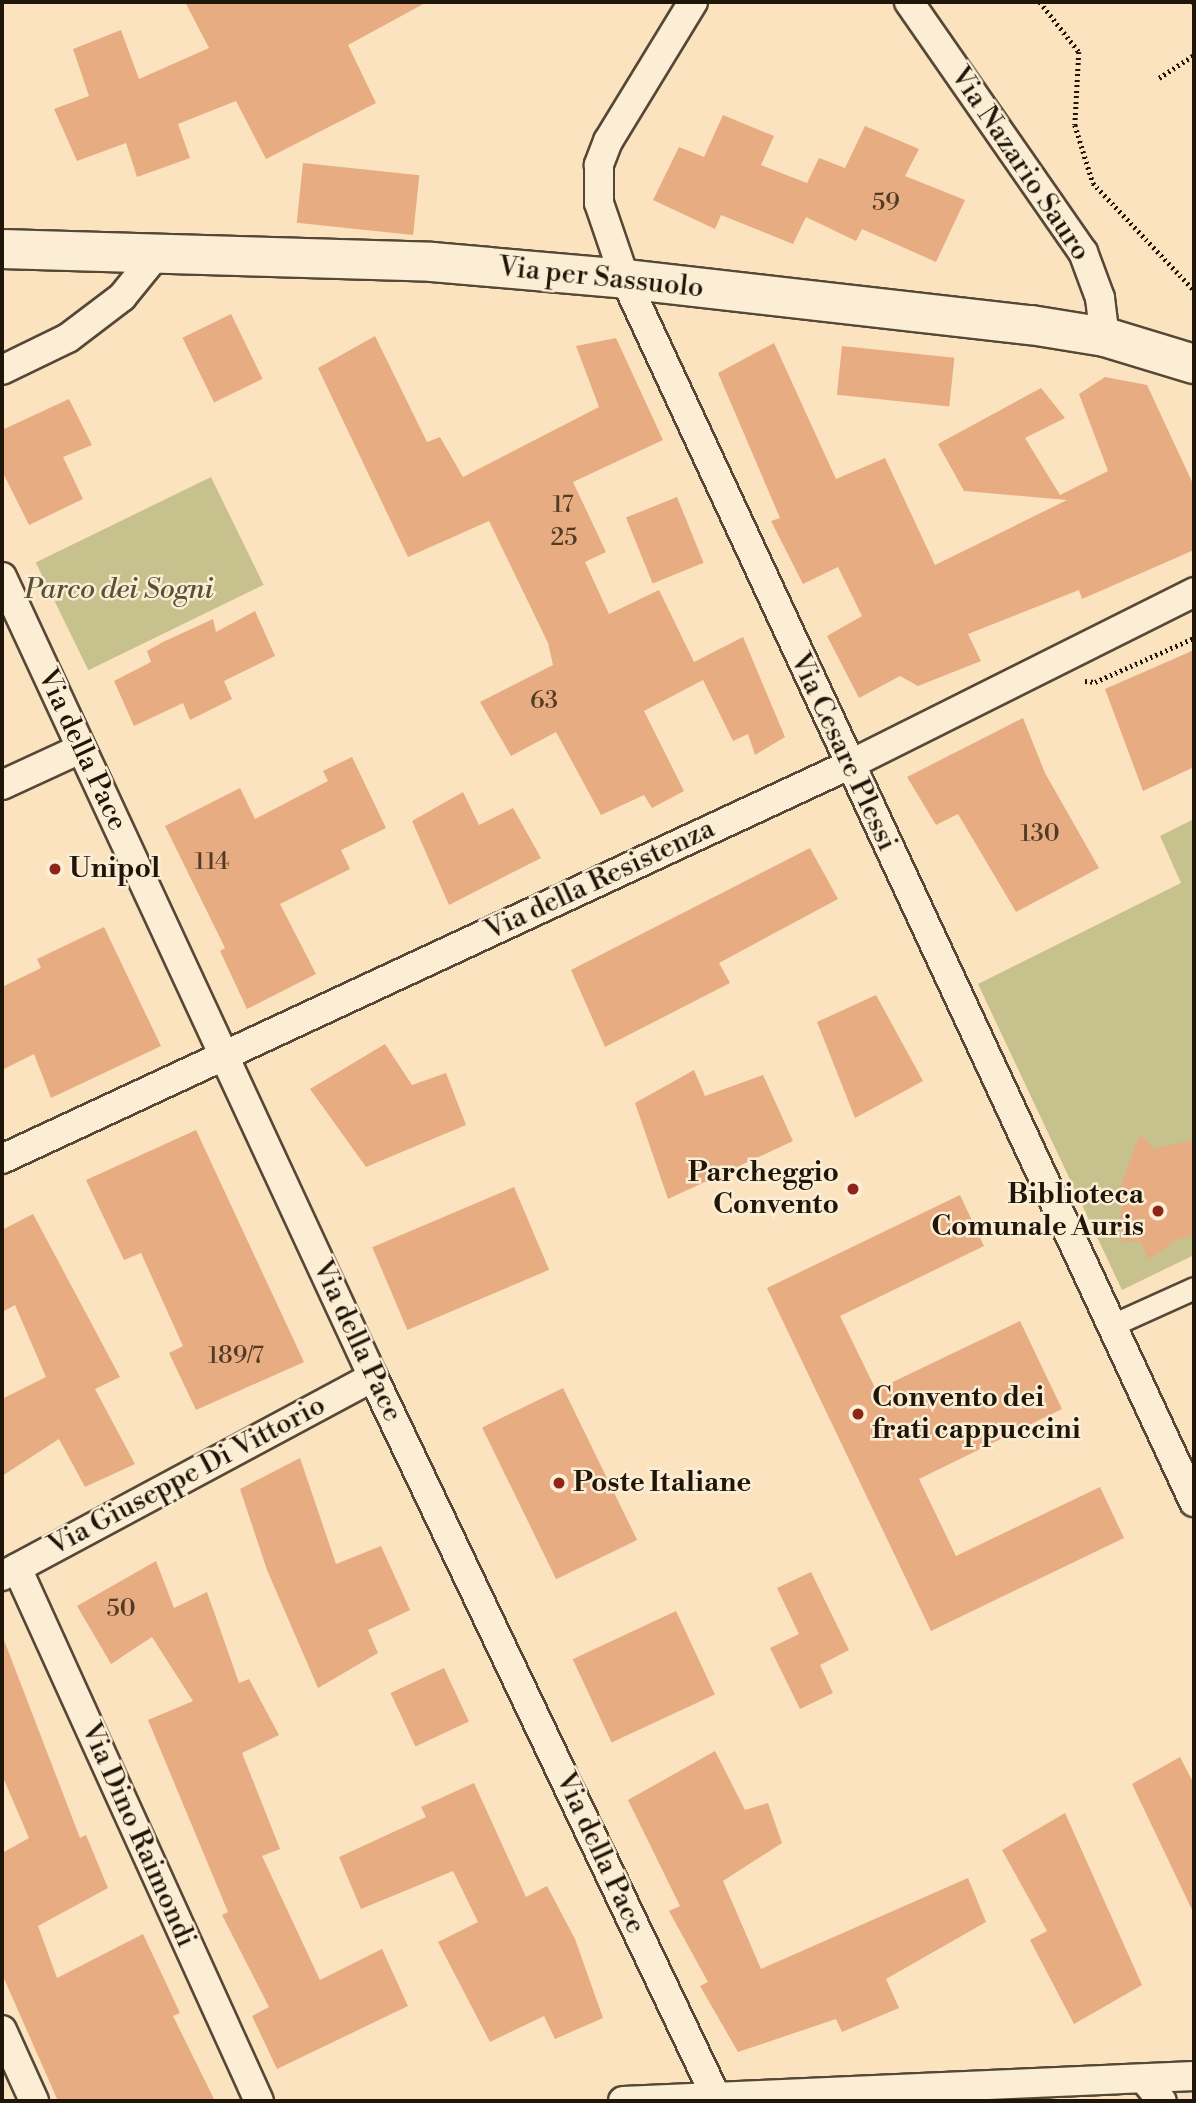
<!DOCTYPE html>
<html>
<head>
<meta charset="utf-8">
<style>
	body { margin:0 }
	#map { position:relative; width:1196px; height:2103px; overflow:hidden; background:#fbe3bf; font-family:"Libre Bodoni",serif }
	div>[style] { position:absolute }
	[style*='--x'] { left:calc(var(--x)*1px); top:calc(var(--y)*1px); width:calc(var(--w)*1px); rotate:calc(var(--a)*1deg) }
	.green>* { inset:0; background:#c6c18d; transform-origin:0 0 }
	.building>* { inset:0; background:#e7ac81; transform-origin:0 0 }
	.path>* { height:4.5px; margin-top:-2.25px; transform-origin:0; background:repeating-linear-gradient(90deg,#1f1508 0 2px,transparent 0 5.5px) }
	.roads { filter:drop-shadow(2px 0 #564836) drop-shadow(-2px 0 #564836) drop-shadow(0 2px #564836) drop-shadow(0 -2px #564836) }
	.pedestrian>* { height:21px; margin:-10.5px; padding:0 10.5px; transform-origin:10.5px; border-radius:10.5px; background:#fcedd5 }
	.minor>* { height:28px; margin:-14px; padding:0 14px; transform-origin:14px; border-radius:14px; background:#fcedd5 }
	.secondary>* { height:38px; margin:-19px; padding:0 19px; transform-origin:19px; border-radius:19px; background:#fcedd5 }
	.rail>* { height:5px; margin-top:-2.5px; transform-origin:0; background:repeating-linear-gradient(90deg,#1f1508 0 12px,transparent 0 24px) }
	.dots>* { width:19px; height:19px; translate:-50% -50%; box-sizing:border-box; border:4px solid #fcedd5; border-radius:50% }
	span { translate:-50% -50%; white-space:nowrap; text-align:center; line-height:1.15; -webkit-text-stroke:5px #fcedd5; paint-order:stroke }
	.number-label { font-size:24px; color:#513b26 }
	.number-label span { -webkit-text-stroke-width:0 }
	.street-label { font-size:28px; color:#1f1508 }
	.park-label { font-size:28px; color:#595137; font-style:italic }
	.poi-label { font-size:28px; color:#1f1508; font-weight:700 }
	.left { translate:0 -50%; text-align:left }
	.right { translate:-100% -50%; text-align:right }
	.frame { position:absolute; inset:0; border:4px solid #1f1508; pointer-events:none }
</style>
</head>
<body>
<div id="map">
	<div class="green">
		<i style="left:211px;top:477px;width:120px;height:195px;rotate:64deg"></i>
		<i style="clip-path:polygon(1194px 819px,1194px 1255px,1122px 1290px,978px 984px,1181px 883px,1160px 836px)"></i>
	</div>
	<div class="building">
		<i style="clip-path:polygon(185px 2px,427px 2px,348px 45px,376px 103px,266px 159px,236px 101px,178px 124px,190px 158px,137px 177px,126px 143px,77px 161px,54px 109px,89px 96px,73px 49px,121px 30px,139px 79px,209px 48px)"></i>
		<i style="clip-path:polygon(723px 115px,774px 136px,761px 165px,807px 183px,819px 158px,845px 168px,865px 126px,919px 149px,905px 176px,965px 200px,936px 262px,862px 229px,856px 241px,806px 217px,793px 244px,721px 215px,715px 229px,653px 200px,679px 147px,704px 157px)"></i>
		<i style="left:303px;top:163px;width:117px;height:60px;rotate:6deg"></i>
		<i style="left:231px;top:314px;width:72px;height:54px;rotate:64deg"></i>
		<i style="clip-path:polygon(375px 336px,427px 442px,440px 437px,463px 477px,599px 407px,576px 346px,616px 338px,663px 440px,573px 482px,606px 552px,585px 562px,609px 614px,659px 590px,694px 662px,743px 637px,785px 737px,755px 755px,748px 734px,733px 741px,703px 680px,644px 711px,684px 791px,652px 808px,644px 795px,601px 815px,556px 732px,511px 756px,480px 702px,553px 665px,548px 643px,489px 521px,408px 557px,318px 368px)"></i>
		<i style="clip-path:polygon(774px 343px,836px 479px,885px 458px,935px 565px,1067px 500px,964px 491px,938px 444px,1041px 388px,1065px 418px,1025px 438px,1060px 495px,1108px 471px,1079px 394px,1105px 377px,1147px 385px,1194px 486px,1194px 550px,1082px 599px,1079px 590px,968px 634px,981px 661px,918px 686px,900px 676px,859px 698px,827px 636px,862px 616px,838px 567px,803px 584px,771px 521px,780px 518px,718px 373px)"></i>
		<i style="left:842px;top:346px;width:113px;height:49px;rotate:6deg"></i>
		<i style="clip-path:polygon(69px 399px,92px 445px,63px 457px,83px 499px,29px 525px,2px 471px,2px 430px)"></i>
		<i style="left:677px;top:497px;width:71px;height:55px;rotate:68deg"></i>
		<i style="clip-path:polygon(255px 611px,275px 656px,224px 681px,232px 699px,190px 720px,183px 703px,134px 726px,114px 681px,151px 662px,147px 651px,163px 642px,213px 619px,216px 632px)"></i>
		<i style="clip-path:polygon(1194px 650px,1194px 767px,1143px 791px,1105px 689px)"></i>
		<i style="clip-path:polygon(1023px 718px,1045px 773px,1099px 868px,1016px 912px,958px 814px,936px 825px,907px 777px)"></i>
		<i style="clip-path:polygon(352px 757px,386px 828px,341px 850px,350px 869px,280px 904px,316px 974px,247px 1009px,220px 951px,225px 948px,165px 826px,240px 788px,255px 819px,328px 781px,323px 771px)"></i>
		<i style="clip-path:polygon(463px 792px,479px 825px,513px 808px,541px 858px,449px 905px,412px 821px)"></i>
		<i style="clip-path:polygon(810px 848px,838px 899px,719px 963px,730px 983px,605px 1047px,571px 970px)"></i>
		<i style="clip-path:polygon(104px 927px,161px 1046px,51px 1098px,34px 1054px,2px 1070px,2px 987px,41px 968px,37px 959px)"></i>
		<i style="clip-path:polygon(876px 995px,923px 1081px,855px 1118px,817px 1022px)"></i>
		<i style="clip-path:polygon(385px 1044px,412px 1085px,446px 1073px,466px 1125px,366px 1167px,310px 1089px)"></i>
		<i style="clip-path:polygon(694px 1070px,705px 1096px,763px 1075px,793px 1141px,668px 1199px,635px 1103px)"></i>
		<i style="clip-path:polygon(196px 1130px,304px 1362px,196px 1410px,169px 1353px,183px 1346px,141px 1253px,124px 1260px,86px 1180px)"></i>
		<i style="clip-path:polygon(1140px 1134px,1154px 1149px,1194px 1140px,1194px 1235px,1176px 1240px,1149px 1259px,1141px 1242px,1121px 1241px,1121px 1186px)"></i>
		<i style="left:514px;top:1187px;width:90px;height:154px;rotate:67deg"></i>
		<i style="clip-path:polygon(960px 1195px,984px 1246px,840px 1316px,876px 1390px,1020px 1321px,1062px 1409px,919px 1479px,956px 1556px,1100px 1487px,1124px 1538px,931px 1631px,767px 1288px)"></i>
		<i style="clip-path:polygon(33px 1214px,120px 1377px,95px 1389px,135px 1464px,85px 1487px,59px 1439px,2px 1476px,2px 1399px,46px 1377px,15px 1305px,2px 1312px,2px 1230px)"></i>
		<i style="left:563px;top:1388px;width:169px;height:90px;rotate:64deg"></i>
		<i style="clip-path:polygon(300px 1458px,336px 1564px,381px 1546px,410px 1610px,368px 1630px,378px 1653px,318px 1688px,267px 1570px,240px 1489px)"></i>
		<i style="clip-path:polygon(156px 1561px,174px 1608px,207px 1592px,239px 1683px,249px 1679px,279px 1735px,242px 1753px,280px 1849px,262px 1856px,320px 1980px,382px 1949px,408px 2006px,277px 2069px,252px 2016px,269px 2007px,222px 1915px,228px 1912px,148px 1720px,193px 1701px,152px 1637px,111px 1664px,77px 1606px)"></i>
		<i style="clip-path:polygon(811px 1572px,849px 1650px,820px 1665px,833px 1693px,800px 1709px,770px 1648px,799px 1634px,777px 1588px)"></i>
		<i style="left:676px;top:1611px;width:92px;height:114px;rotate:65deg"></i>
		<i style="clip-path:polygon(4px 1640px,80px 1838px,86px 1835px,108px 1888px,38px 1926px,57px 1978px,143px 1934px,180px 2013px,173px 2016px,215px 2101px,58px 2101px,2px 1974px,2px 1853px,29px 1838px,2px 1775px)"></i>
		<i style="left:444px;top:1668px;width:59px;height:59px;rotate:65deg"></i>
		<i style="clip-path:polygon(715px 1751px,745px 1810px,768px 1803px,782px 1843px,723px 1881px,761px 1969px,968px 1878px,986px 1922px,886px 1979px,899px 2008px,842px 2032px,836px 2019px,738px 2052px,700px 1986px,708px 1982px,669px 1911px,680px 1906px,628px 1800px)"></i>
		<i style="clip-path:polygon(1180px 1757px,1194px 1784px,1194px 1914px,1132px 1784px)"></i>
		<i style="clip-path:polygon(474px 1783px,526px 1897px,547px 1886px,575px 1939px,603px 2018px,555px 2039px,544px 2016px,490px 2042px,438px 1942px,478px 1922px,453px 1871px,361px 1909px,339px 1857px,426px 1817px,421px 1807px)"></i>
		<i style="clip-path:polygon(1065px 1813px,1142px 1985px,1074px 2024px,1030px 1940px,1047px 1931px,1002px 1850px)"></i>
	</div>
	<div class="path">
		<i style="--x:1040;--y:2;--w:63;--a:52"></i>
		<i style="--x:1079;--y:52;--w:73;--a:93.1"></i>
		<i style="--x:1075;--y:125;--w:61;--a:72.8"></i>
		<i style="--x:1093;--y:183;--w:147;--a:46.7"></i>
		<i style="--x:1159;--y:78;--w:42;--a:-33.3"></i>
		<i style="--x:1085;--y:681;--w:10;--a:6"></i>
		<i style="--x:1095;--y:682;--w:108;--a:-24"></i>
	</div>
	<div class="roads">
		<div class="pedestrian">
			<i style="--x:1110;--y:1326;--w:92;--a:-24.3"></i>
		</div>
		<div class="minor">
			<i style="--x:693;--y:2;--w:163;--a:121.4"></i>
			<i style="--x:608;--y:141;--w:26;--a:111"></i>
			<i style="--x:599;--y:165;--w:38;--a:90"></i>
			<i style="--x:599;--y:203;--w:80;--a:71.1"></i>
			<i style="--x:625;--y:279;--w:1349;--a:65.05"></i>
			<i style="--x:909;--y:2;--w:305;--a:55.2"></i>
			<i style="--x:1083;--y:252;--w:49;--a:69.7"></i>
			<i style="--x:1100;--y:298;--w:39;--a:83"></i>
			<i style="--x:2;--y:370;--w:73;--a:-25.9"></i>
			<i style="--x:68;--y:338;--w:68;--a:-37.2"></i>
			<i style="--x:122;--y:297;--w:60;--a:-51"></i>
			<i style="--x:2;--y:577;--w:882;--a:65.12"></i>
			<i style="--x:373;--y:1377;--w:802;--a:64.52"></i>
			<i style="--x:2;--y:785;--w:86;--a:-24.8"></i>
			<i style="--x:2;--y:1159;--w:934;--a:-24.95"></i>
			<i style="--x:849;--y:765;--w:386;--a:-26.6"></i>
			<i style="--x:17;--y:1568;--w:585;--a:65.58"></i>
			<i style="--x:2;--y:1576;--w:421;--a:-28.2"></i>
			<i style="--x:2;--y:2030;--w:78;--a:65.7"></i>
			<i style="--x:1144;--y:2079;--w:28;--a:51"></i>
			<i style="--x:623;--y:2101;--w:572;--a:-2.51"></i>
		</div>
		<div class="secondary">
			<i style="--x:2;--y:249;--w:430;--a:1.7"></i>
			<i style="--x:432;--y:262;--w:194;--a:5"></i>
			<i style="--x:625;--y:279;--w:409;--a:6.5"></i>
			<i style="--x:1031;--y:325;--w:75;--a:9.2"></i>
			<i style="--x:1105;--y:337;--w:93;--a:16.9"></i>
		</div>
	</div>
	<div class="rail">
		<i style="--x:1193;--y:2;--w:1;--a:45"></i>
	</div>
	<div class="dots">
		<i style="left:55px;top:869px;background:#8f2418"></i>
		<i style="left:853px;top:1189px;background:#8f2418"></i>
		<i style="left:1158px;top:1211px;background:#8f2418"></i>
		<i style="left:858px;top:1414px;background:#8f2418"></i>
		<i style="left:559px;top:1483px;background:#8f2418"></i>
	</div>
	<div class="number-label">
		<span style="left:886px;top:204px">59</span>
		<span style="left:563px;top:506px">17</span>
		<span style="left:564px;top:539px">25</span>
		<span style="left:544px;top:702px">63</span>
		<span style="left:1040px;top:835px">130</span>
		<span style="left:212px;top:863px">114</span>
		<span style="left:236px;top:1357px">189/7</span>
		<span style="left:121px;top:1610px">50</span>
	</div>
	<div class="street-label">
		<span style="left:1020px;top:164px;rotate:56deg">Via Nazario Sauro</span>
		<span style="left:601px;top:278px;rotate:6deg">Via per Sassuolo</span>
		<span style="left:82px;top:750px;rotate:65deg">Via della Pace</span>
		<span style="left:843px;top:752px;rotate:65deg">Via Cesare Plessi</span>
		<span style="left:600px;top:880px;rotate:-25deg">Via della Resistenza</span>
		<span style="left:357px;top:1341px;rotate:65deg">Via della Pace</span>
		<span style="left:187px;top:1476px;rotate:-28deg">Via Giuseppe Di Vittorio</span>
		<span style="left:138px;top:1835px;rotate:66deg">Via Dino Raimondi</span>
		<span style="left:600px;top:1853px;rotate:65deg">Via della Pace</span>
	</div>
	<div class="park-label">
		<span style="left:119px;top:590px">Parco dei Sogni</span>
	</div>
	<div class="poi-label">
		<span class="left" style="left:69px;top:869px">Unipol</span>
		<span class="right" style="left:839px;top:1189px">Parcheggio<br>Convento</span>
		<span class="right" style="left:1144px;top:1211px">Biblioteca<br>Comunale Auris</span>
		<span class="left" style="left:872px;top:1414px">Convento dei<br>frati cappuccini</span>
		<span class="left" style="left:573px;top:1483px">Poste Italiane</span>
	</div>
	<div class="frame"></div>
</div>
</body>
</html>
